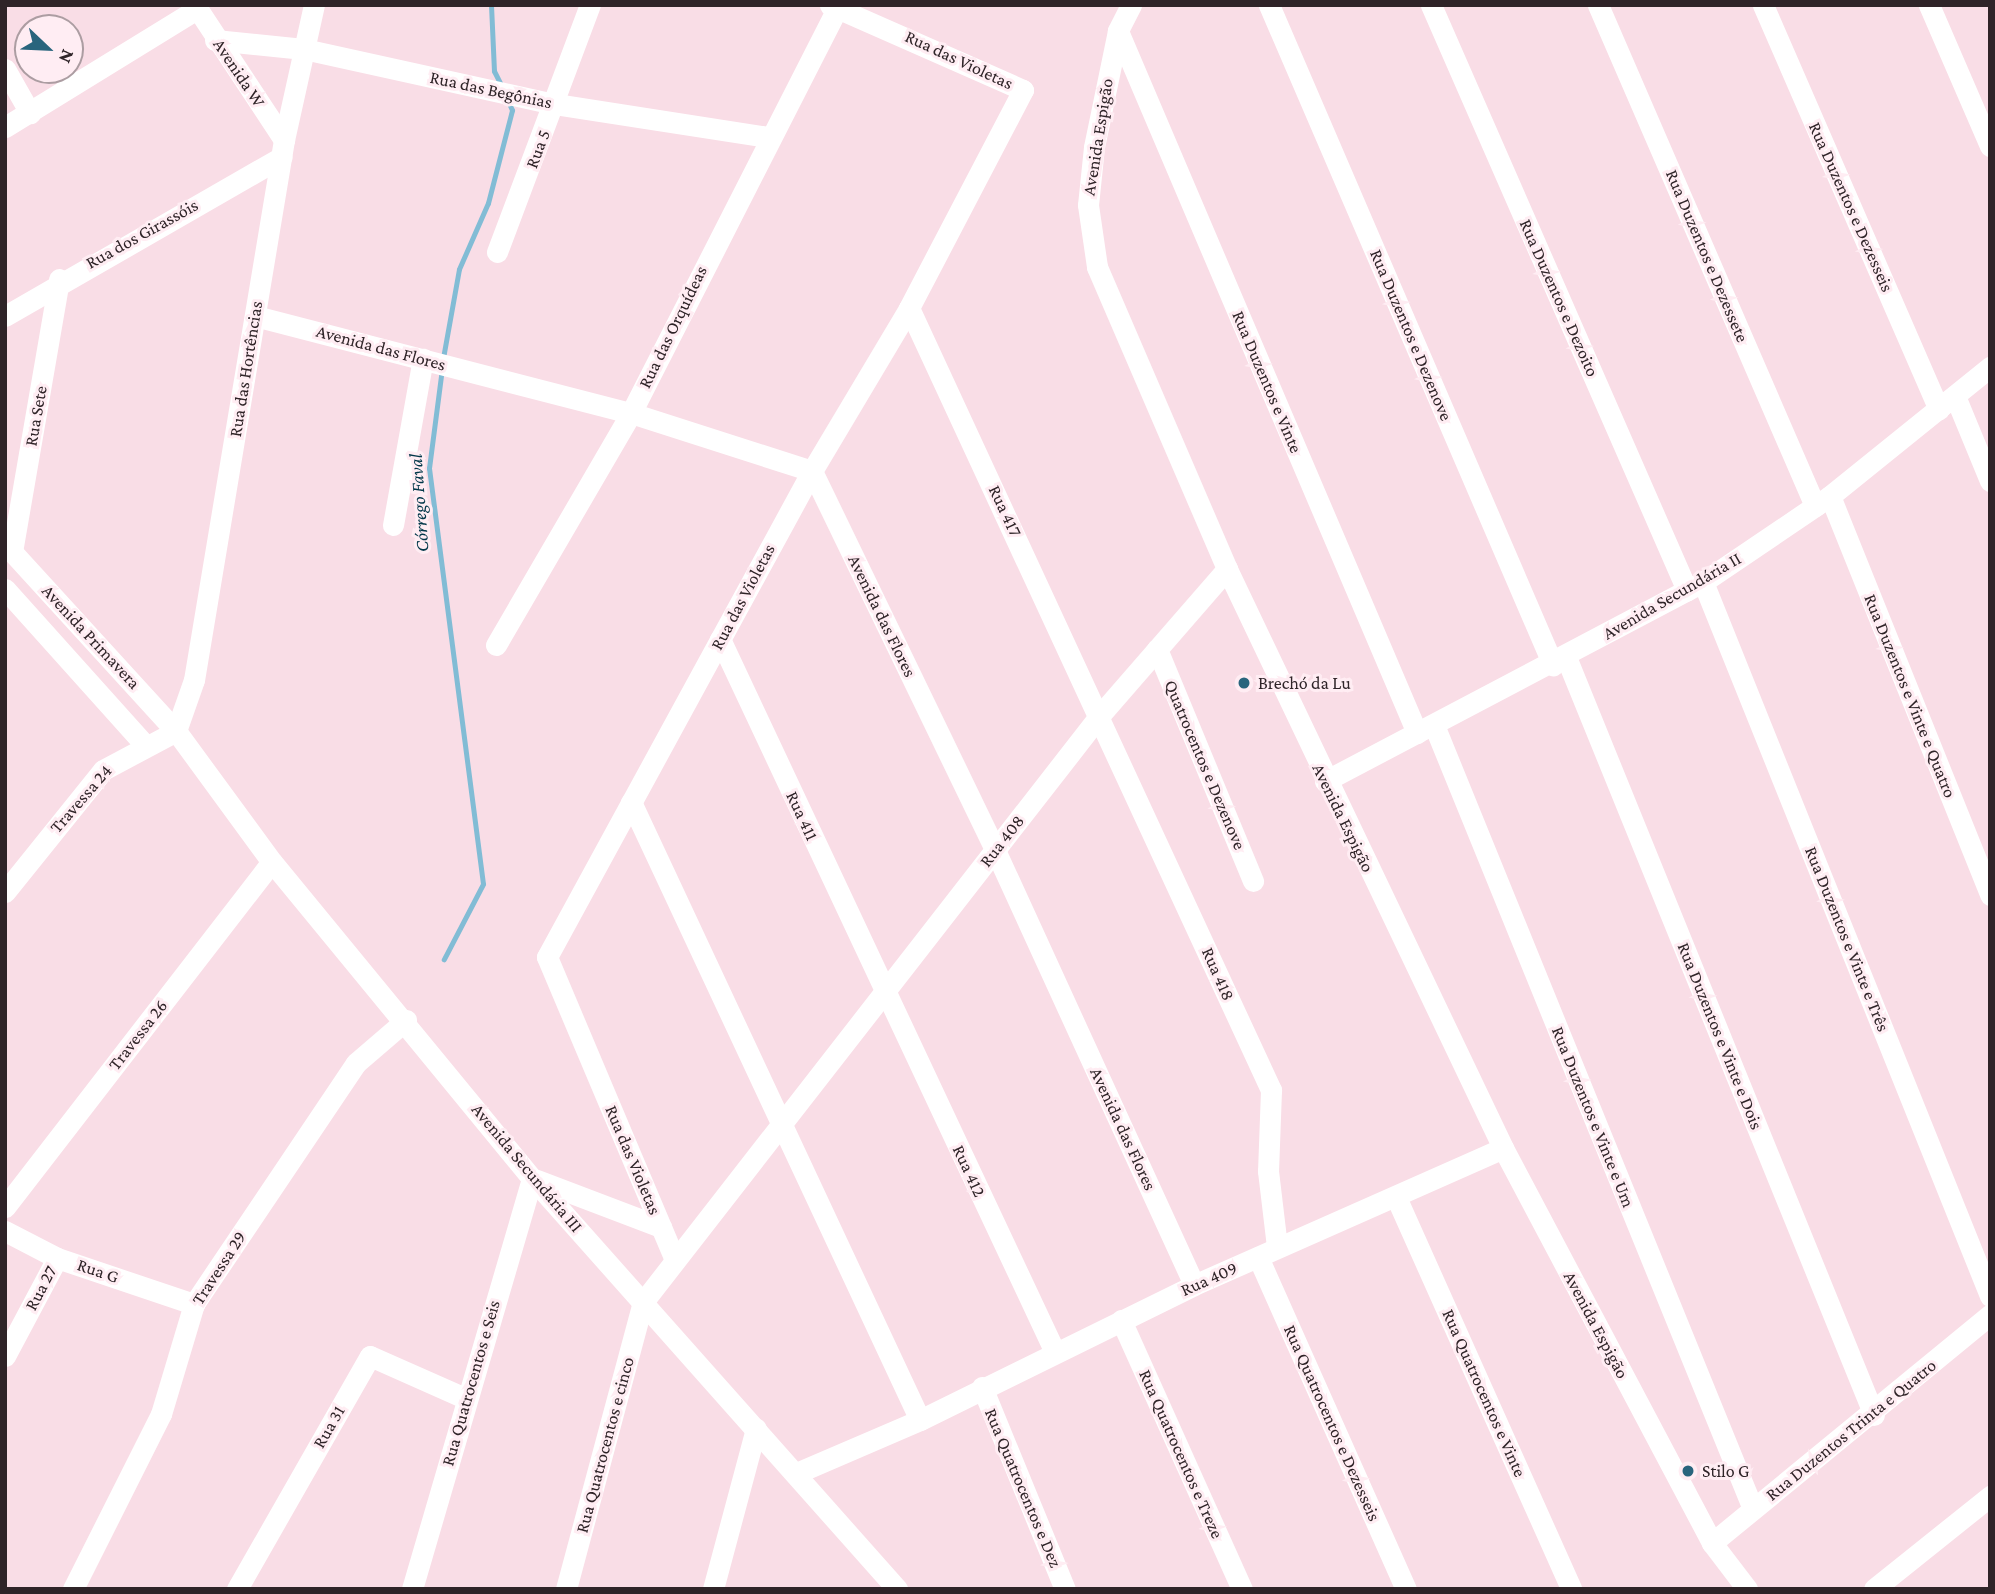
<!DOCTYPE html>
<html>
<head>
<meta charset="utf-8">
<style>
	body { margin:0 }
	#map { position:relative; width:1995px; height:1594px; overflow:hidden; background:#f9dde6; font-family:"Crimson Pro",serif }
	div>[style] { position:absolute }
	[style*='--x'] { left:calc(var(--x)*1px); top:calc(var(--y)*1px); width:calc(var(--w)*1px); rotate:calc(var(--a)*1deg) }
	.stream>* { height:5px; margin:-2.5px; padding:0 2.5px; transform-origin:2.5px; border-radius:2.5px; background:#82bcd5 }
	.minor>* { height:21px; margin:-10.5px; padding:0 10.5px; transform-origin:10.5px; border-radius:10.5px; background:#fff }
	.dots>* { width:19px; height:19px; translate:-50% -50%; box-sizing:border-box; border:4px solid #ffedf3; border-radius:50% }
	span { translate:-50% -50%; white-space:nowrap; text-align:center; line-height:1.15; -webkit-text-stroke:6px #ffedf3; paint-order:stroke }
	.street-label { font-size:18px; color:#2f2428 }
	.poi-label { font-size:18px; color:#2f2428 }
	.left { translate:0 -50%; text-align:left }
	.water-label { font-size:19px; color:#023749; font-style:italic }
	.frame { position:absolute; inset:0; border:7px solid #2f2428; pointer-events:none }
	.north { position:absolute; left:14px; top:14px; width:70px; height:70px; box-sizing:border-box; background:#ffedf3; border:2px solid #ac9da2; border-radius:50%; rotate:113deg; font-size:19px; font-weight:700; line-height:28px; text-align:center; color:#2f2428 }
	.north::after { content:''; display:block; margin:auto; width:24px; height:32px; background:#29657d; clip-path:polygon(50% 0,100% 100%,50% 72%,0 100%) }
</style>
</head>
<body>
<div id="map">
	<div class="stream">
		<i style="--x:491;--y:5;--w:66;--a:87.4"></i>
		<i style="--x:494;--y:71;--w:18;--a:63"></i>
		<i style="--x:443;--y:358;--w:90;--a:-79.8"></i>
		<i style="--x:459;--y:269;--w:72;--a:-66.3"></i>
		<i style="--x:488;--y:203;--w:96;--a:-75.5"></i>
		<i style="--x:512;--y:110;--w:12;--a:-114"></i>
		<i style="--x:442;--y:368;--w:101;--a:97.4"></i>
		<i style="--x:429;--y:468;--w:419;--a:82.6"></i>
		<i style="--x:483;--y:884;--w:85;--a:117.5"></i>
	</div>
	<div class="minor">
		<i style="--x:195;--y:5;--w:162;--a:56.6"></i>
		<i style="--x:1131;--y:5;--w:29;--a:117"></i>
		<i style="--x:1118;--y:31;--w:118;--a:101.7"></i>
		<i style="--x:1094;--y:147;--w:58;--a:95.9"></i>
		<i style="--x:1088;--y:205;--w:63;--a:81.7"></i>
		<i style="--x:1097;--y:267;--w:329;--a:66.7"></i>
		<i style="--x:1227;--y:569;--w:641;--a:64.51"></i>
		<i style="--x:1503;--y:1148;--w:447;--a:62.1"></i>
		<i style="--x:1712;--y:1543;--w:58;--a:52.7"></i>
		<i style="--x:1269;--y:5;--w:719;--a:66.72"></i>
		<i style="--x:1431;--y:5;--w:639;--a:66.37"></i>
		<i style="--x:1598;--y:5;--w:546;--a:66.58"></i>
		<i style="--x:1763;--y:5;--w:441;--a:66.5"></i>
		<i style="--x:1929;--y:5;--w:154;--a:66.6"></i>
		<i style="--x:1118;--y:31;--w:763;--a:66.93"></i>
		<i style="--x:215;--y:40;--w:89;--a:5.8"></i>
		<i style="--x:304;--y:49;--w:257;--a:12.4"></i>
		<i style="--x:555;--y:104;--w:215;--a:8.8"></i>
		<i style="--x:5;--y:69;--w:51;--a:60.4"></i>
		<i style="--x:5;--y:127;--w:225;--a:-31.6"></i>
		<i style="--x:497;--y:252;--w:264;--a:-69.4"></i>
		<i style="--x:909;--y:308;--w:862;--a:65.16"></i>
		<i style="--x:1271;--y:1090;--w:81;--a:92.1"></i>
		<i style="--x:1268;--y:1171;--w:77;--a:83.2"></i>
		<i style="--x:5;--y:316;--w:319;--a:-29.9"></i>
		<i style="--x:255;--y:316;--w:388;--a:14.5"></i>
		<i style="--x:631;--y:413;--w:190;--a:17.8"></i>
		<i style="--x:812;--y:471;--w:421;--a:64.2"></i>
		<i style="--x:995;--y:850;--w:478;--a:65.4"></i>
		<i style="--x:1955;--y:396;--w:92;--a:67.6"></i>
		<i style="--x:1830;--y:496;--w:430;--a:68.1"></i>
		<i style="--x:393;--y:525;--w:169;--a:-79.8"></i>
		<i style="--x:5;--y:544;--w:253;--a:47.6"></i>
		<i style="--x:176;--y:731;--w:162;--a:53.8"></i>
		<i style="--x:272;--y:862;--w:409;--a:50.6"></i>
		<i style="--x:532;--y:1178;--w:550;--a:48.39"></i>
		<i style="--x:12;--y:552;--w:277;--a:-80.2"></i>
		<i style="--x:1703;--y:582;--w:770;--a:68.1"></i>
		<i style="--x:5;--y:589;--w:211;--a:48.1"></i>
		<i style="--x:720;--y:639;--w:786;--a:64.84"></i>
		<i style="--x:496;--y:645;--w:268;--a:-59.8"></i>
		<i style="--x:631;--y:413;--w:453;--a:-63"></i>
		<i style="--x:1157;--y:649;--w:251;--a:67.5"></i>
		<i style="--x:1566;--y:657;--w:818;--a:67.89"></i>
		<i style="--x:1434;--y:725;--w:846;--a:67.86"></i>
		<i style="--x:176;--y:731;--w:54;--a:-70.6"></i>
		<i style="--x:194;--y:680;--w:547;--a:-80.54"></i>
		<i style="--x:284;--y:140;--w:138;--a:-77.5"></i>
		<i style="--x:1325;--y:781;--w:427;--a:-27.8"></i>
		<i style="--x:1703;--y:582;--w:153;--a:-34.1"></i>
		<i style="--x:1830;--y:496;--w:206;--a:-38.9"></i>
		<i style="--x:631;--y:802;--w:682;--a:64.94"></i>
		<i style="--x:5;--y:892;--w:156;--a:-51.2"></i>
		<i style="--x:103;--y:770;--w:83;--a:-28.1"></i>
		<i style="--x:537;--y:1180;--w:133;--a:20.8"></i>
		<i style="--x:1396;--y:1197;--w:429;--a:65.9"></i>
		<i style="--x:5;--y:1207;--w:436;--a:-52.3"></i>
		<i style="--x:5;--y:1231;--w:59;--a:27.4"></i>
		<i style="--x:57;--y:1258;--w:145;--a:18.6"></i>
		<i style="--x:1258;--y:1257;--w:363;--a:66"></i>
		<i style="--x:675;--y:1260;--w:329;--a:-112.9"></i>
		<i style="--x:547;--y:957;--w:554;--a:-61.4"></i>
		<i style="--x:812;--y:471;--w:190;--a:-59.2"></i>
		<i style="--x:909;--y:308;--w:246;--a:-62.4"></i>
		<i style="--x:1023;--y:90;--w:211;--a:-156.2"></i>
		<i style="--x:1121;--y:1320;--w:295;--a:65.8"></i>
		<i style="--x:5;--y:1356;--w:111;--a:-62"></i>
		<i style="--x:982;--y:1387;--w:218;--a:67.7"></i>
		<i style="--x:799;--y:1472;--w:132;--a:-23.3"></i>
		<i style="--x:920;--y:1420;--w:305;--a:-26.2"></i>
		<i style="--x:1194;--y:1285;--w:338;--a:-23.9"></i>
		<i style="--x:1712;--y:1543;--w:360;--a:-39.4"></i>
		<i style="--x:73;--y:1589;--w:196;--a:-63.3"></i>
		<i style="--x:161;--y:1414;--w:115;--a:-73.3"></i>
		<i style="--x:194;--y:1304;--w:290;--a:-56.1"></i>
		<i style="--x:356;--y:1063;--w:66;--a:-40.7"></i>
		<i style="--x:237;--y:1589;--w:268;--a:-60.3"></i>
		<i style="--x:370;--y:1356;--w:104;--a:23.9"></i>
		<i style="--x:412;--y:1589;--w:428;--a:-73.7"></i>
		<i style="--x:566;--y:1589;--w:297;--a:-75"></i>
		<i style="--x:643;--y:1302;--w:744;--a:-52.1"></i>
		<i style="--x:1100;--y:715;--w:194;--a:-49"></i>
		<i style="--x:713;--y:1589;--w:166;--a:-75"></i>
		<i style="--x:1874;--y:1589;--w:149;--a:-38.7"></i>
	</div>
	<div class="dots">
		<i style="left:1244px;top:683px;background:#29657d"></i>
		<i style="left:1688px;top:1471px;background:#29657d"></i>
	</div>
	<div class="street-label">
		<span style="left:959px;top:60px;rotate:25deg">Rua das Violetas</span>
		<span style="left:239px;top:73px;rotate:56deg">Avenida W</span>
		<span style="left:491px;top:90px;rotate:12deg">Rua das Begônias</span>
		<span style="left:1098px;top:137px;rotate:-81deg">Avenida Espigão</span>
		<span style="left:538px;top:149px;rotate:-69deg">Rua 5</span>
		<span style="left:1851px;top:207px;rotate:66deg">Rua Duzentos e Dezesseis</span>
		<span style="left:142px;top:234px;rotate:-29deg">Rua dos Girassóis</span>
		<span style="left:1707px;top:256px;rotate:67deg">Rua Duzentos e Dezessete</span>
		<span style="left:1559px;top:298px;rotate:66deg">Rua Duzentos e Dezoito</span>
		<span style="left:673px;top:327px;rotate:-64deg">Rua das Orquídeas</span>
		<span style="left:1411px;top:335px;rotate:67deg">Rua Duzentos e Dezenove</span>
		<span style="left:381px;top:348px;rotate:15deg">Avenida das Flores</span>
		<span style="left:246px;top:369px;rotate:-81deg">Rua das Hortências</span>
		<span style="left:1267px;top:382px;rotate:67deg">Rua Duzentos e Vinte</span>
		<span style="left:36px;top:416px;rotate:-80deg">Rua Sete</span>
		<span style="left:1005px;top:511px;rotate:65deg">Rua 417</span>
		<span style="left:1672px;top:596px;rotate:-30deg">Avenida Secundária II</span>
		<span style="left:743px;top:597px;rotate:-62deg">Rua das Violetas</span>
		<span style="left:882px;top:616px;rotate:64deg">Avenida das Flores</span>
		<span style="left:91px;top:637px;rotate:47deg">Avenida Primavera</span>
		<span style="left:1910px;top:696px;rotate:68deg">Rua Duzentos e Vinte e Quatro</span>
		<span style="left:1205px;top:765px;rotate:67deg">Quatrocentos e Dezenove</span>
		<span style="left:81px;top:799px;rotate:-49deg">Travessa 24</span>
		<span style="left:802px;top:816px;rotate:65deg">Rua 411</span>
		<span style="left:1343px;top:818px;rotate:64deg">Avenida Espigão</span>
		<span style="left:1002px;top:841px;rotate:-52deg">Rua 408</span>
		<span style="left:1847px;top:939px;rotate:68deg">Rua Duzentos e Vinte e Três</span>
		<span style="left:1218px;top:974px;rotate:66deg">Rua 418</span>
		<span style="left:138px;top:1035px;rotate:-52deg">Travessa 26</span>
		<span style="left:1720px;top:1036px;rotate:68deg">Rua Duzentos e Vinte e Dois</span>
		<span style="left:1593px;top:1117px;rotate:68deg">Rua Duzentos e Vinte e Um</span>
		<span style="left:1123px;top:1129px;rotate:65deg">Avenida das Flores</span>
		<span style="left:633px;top:1160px;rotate:67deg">Rua das Violetas</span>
		<span style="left:527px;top:1168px;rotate:50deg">Avenida Secundária III</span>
		<span style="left:969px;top:1171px;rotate:65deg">Rua 412</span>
		<span style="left:219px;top:1268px;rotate:-57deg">Travessa 29</span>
		<span style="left:98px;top:1271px;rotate:19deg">Rua G</span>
		<span style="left:1209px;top:1279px;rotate:-24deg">Rua 409</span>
		<span style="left:41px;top:1288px;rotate:-62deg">Rua 27</span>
		<span style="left:1596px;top:1325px;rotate:62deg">Avenida Espigão</span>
		<span style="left:471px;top:1383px;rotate:-74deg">Rua Quatrocentos e Seis</span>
		<span style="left:1484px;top:1393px;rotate:66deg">Rua Quatrocentos e Vinte</span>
		<span style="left:1332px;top:1423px;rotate:66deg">Rua Quatrocentos e Dezesseis</span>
		<span style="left:329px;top:1427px;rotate:-60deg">Rua 31</span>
		<span style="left:1851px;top:1430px;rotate:-39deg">Rua Duzentos Trinta e Quatro</span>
		<span style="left:605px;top:1445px;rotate:-75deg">Rua Quatrocentos e cinco</span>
		<span style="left:1181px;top:1454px;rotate:66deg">Rua Quatrocentos e Treze</span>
		<span style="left:1023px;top:1488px;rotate:67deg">Rua Quatrocentos e Dez</span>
	</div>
	<div class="poi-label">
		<span class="left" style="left:1258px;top:683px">Brechó da Lu</span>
		<span class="left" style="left:1702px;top:1471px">Stilo G</span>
	</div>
	<div class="water-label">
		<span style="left:419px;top:503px;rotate:-94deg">Córrego Faval</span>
	</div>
	<div class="frame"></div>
	<div class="north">N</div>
</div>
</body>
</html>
